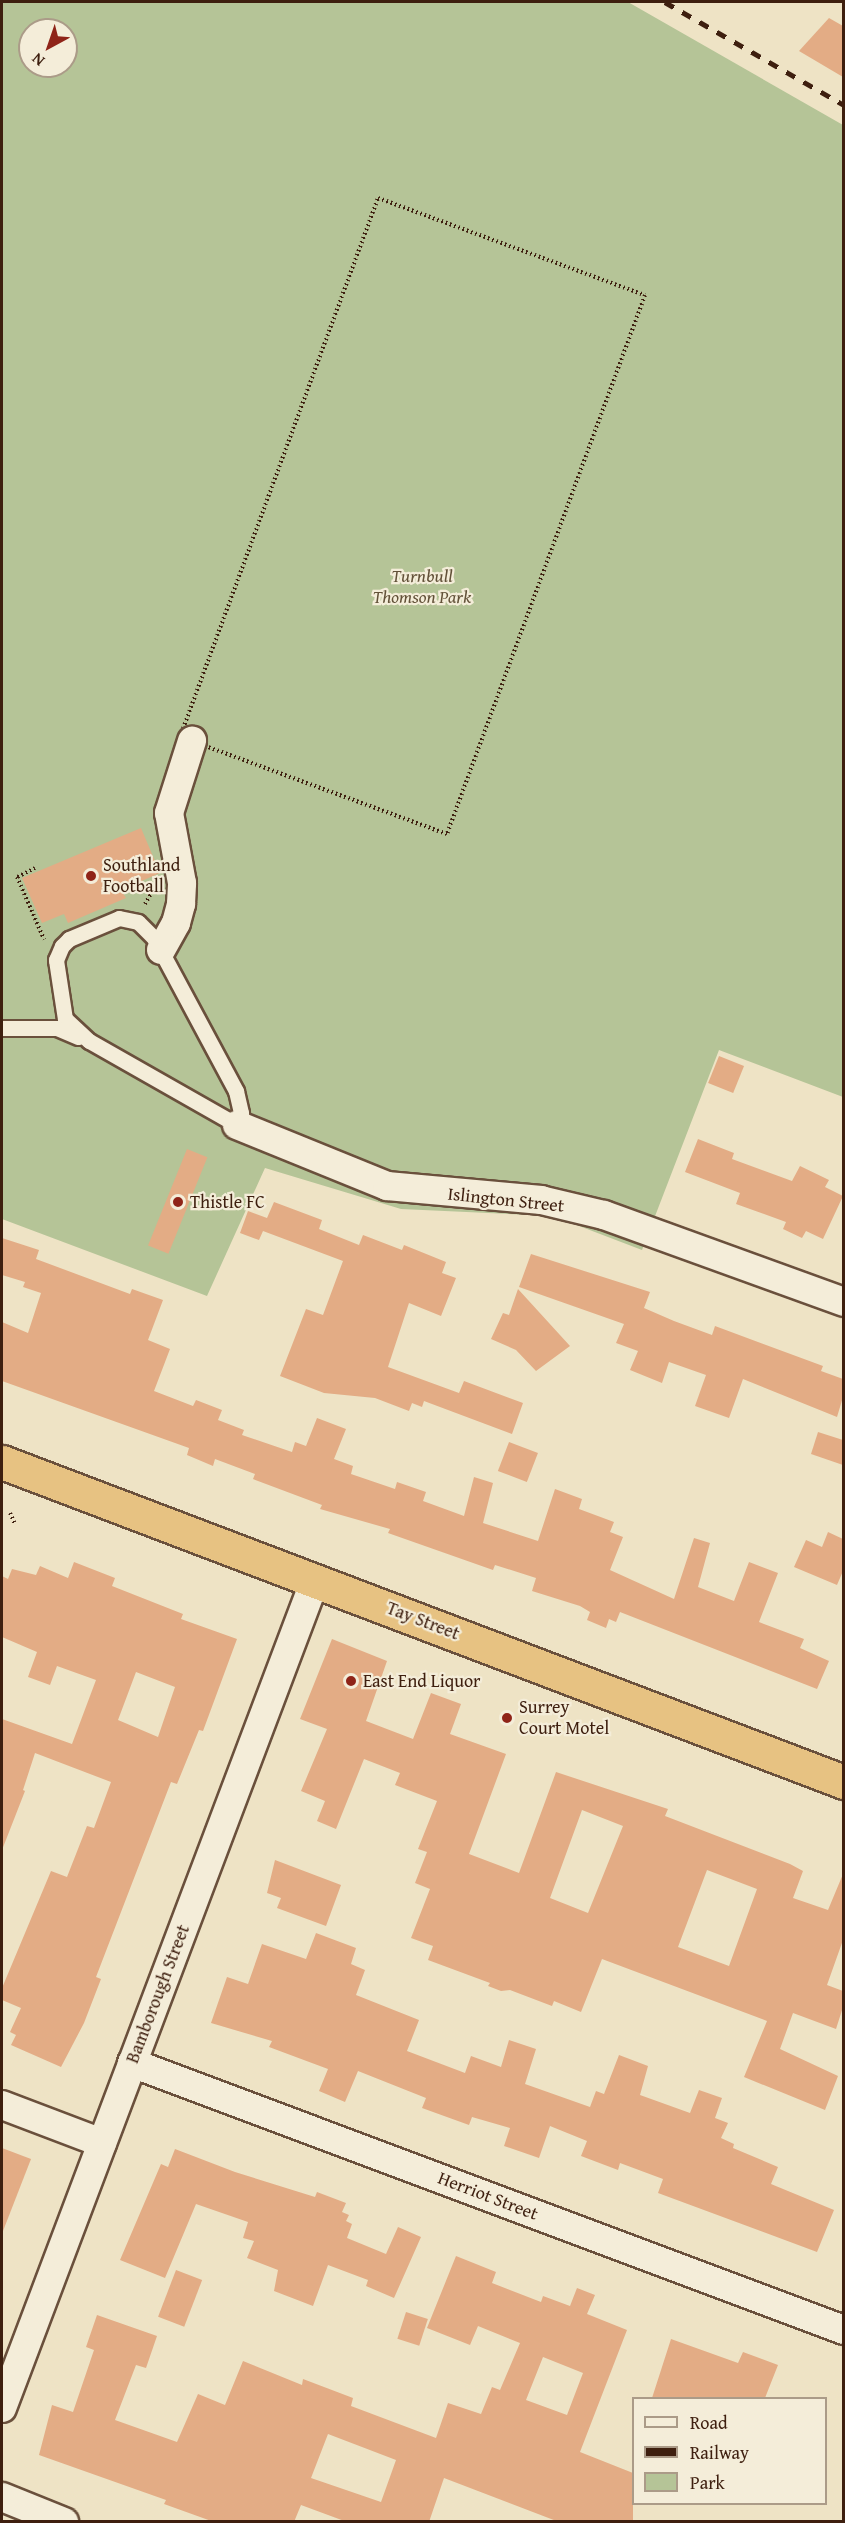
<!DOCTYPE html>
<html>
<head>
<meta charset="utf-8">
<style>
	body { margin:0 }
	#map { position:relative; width:845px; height:2523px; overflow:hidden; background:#eee3c5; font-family:"Gentium Book Plus",serif }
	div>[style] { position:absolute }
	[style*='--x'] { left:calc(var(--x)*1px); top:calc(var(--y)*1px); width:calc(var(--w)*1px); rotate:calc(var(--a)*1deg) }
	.green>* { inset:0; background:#b5c497 }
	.building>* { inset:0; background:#e3ac85; transform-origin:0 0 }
	.path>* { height:4px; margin-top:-2px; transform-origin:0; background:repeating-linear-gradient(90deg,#3e1f0f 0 1.5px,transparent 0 4.5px) }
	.roads { filter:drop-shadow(2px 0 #6a503c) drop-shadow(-2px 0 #6a503c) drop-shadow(0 2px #6a503c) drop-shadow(0 -2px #6a503c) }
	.service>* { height:15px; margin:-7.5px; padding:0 7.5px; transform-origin:7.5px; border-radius:7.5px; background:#f4edd9 }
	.minor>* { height:28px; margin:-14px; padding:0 14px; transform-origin:14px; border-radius:14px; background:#f4edd9 }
	.trunk>* { height:33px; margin:-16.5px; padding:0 16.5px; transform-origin:16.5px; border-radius:16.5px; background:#e7c282 }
	.rail>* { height:4.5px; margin-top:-2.25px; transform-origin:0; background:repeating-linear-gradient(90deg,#3e1f0f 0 10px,transparent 0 20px) }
	.dots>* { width:16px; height:16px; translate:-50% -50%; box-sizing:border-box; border:3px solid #f4edd9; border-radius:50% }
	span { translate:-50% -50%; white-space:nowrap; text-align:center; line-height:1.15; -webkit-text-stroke:4.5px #f4edd9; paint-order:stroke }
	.park-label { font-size:18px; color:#625138; font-style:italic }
	.poi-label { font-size:18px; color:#3e1f0f }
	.left { translate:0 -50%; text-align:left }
	.street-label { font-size:18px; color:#3e1f0f }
	.frame { position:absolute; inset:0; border:3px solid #3e1f0f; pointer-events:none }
	.legend { position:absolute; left:632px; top:2397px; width:195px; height:108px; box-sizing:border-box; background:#f4edd9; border:2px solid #ab9b88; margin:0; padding:8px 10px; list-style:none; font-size:18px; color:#3e1f0f }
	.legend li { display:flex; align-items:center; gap:12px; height:30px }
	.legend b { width:30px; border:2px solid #ab9b88 }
	.north { position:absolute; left:18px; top:18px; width:60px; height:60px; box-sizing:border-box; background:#f4edd9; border:2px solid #ab9b88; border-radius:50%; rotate:220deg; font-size:16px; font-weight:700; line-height:24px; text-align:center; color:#3e1f0f }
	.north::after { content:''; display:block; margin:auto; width:21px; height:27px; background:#8f2418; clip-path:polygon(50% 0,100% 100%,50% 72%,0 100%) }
</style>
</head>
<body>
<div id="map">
	<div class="green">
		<i style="clip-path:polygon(evenodd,2px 2px,628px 2px,843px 125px,843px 1097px,719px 1050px,642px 1250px,553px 1216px,401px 1209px,265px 1168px,207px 1296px,2px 1219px,2px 2px,30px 30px,66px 30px,66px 66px,30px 66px,30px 30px)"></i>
	</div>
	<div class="building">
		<i style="clip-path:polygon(829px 18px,843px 26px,843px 77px,799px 51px)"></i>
		<i style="clip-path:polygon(141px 828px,160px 873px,121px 890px,126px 898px,68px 923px,64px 914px,42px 923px,22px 878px)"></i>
		<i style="left:719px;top:1056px;width:27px;height:29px;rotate:22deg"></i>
		<i style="clip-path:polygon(698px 1139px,734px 1153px,732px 1159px,792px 1181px,800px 1166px,829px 1180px,825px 1187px,843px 1196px,823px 1239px,806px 1231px,802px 1238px,783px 1229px,786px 1222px,736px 1204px,740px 1193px,685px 1172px)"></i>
		<i style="left:187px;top:1149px;width:22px;height:104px;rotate:22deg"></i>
		<i style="clip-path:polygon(274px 1202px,322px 1220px,319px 1229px,359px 1245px,363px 1235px,402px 1250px,404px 1245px,446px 1262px,442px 1273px,456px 1278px,441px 1316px,409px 1303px,388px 1367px,459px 1393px,464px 1381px,523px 1403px,512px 1434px,424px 1401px,422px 1407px,412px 1403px,409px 1411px,375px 1398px,324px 1393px,280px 1376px,306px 1309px,323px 1315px,343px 1261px,263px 1231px,259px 1240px,240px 1233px,248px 1211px,267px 1218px)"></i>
		<i style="clip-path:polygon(2px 1238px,39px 1250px,36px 1259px,130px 1294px,132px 1289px,163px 1300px,148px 1340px,170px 1349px,154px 1391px,193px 1406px,196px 1400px,222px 1410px,218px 1420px,244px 1430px,242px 1435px,292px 1452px,295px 1442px,306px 1446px,317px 1418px,346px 1429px,334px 1459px,353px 1466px,351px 1474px,395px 1489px,397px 1482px,426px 1492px,423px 1501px,464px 1516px,474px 1477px,493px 1483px,483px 1523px,538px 1541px,555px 1489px,582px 1499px,579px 1509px,614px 1522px,610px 1532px,623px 1537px,610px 1570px,674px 1599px,694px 1538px,710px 1543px,698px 1587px,734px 1601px,749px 1562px,778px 1573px,759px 1622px,804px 1639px,800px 1648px,829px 1661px,817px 1689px,620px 1612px,616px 1622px,609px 1619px,606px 1628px,587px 1620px,590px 1612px,580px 1606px,532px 1591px,536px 1578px,495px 1565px,493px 1570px,388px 1533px,390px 1529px,320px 1509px,322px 1505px,253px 1479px,255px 1474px,215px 1459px,213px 1466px,187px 1455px,189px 1448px,2px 1381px,2px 1322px,28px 1333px,41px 1293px,23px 1287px,25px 1282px,2px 1275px)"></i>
		<i style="clip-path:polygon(531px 1254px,650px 1292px,644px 1308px,674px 1321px,712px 1335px,715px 1326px,823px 1366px,821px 1371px,843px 1379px,843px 1397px,837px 1417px,743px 1379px,729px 1418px,695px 1406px,706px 1375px,669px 1362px,662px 1383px,630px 1370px,638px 1351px,616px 1343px,624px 1324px,519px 1287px)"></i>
		<i style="clip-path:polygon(518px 1289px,570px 1346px,536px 1371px,516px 1350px,491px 1339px,503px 1313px,509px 1315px)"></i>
		<i style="clip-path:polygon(818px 1432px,843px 1440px,843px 1465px,811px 1454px)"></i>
		<i style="left:509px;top:1442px;width:31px;height:31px;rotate:21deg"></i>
		<i style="clip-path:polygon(828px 1532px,843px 1539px,843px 1571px,837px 1585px,794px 1567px,806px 1540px,822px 1547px)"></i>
		<i style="clip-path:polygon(evenodd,74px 1562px,115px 1578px,112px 1586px,183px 1614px,181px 1619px,237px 1639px,203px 1731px,199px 1730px,177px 1784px,171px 1782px,96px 1977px,101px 1979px,84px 2023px,61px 2067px,11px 2045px,16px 2035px,10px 2032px,21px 2008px,2px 2000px,2px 1988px,51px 1871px,67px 1877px,87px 1826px,94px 1828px,111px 1782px,35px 1753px,23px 1790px,25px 1791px,2px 1850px,2px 1719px,72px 1744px,96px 1680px,57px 1666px,50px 1685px,28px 1677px,37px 1652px,2px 1637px,2px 1576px,8px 1579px,12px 1569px,36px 1575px,40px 1566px,68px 1578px,74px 1562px,136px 1672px,175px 1687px,158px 1737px,118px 1720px,136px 1672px)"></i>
		<i style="clip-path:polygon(evenodd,332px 1639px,387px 1661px,366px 1721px,413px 1739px,431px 1693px,461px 1704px,450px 1734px,506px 1754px,469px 1854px,519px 1873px,556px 1772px,668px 1809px,665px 1816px,790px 1864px,803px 1871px,793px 1898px,828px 1910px,843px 1874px,843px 1940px,827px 1985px,843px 1991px,843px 2007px,836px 2029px,793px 2013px,780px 2049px,838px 2076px,825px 2110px,744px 2077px,767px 2021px,602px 1959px,581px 2012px,554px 2001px,552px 2006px,510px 1990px,501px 1991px,488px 1986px,490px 1983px,428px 1960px,433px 1946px,411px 1938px,430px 1889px,415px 1883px,427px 1852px,418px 1849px,437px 1801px,395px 1785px,400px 1773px,364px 1759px,336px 1829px,317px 1821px,325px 1801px,301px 1791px,327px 1729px,300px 1719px,332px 1639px,582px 1810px,623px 1826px,588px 1913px,550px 1898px,582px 1810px,332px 1639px,707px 1870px,757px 1889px,729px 1966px,678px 1947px,707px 1870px)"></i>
		<i style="clip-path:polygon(275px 1860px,341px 1885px,326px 1926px,277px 1908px,281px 1898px,267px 1893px)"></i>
		<i style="clip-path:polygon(316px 1933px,356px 1948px,351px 1964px,365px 1970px,356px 1995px,419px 2020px,407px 2051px,465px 2073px,471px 2056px,501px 2067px,509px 2040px,536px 2049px,525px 2084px,590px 2107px,596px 2091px,604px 2094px,619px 2055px,648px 2066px,640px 2095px,690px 2113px,699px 2090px,722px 2098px,715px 2118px,728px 2123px,721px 2138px,734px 2144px,733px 2148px,778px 2167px,771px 2184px,834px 2210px,817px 2252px,658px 2193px,663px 2179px,620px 2163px,618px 2170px,581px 2156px,587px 2141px,550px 2126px,539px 2158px,504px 2146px,510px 2128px,472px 2117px,469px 2125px,422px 2108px,426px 2098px,358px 2071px,345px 2102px,319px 2091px,328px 2069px,269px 2047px,272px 2041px,211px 2023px,227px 1977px,248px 1984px,262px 1944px,306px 1959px)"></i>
		<i style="clip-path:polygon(2px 2148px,31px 2159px,3px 2231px,2px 2231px)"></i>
		<i style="clip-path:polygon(175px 2149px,235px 2172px,315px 2197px,317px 2192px,346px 2203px,342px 2212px,349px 2215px,346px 2221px,352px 2224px,347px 2238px,386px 2254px,398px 2227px,421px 2237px,394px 2298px,366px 2286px,368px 2280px,328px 2265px,313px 2306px,274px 2291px,278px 2270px,247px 2258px,254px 2241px,243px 2238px,248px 2222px,196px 2204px,165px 2278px,120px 2260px,161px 2164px,168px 2167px)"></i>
		<i style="clip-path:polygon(evenodd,456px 2256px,496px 2272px,492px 2283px,541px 2302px,543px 2296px,570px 2306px,577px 2288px,595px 2295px,587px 2314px,627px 2330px,580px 2452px,633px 2473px,633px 2522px,559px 2522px,444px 2478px,429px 2522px,347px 2522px,301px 2505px,294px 2522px,214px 2522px,164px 2504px,166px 2500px,39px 2455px,52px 2405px,73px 2412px,94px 2350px,86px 2347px,97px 2315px,157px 2336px,146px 2368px,136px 2365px,115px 2420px,177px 2442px,198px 2394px,225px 2405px,243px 2361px,302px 2385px,303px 2379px,353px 2398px,351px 2406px,436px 2438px,448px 2403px,481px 2414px,492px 2387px,500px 2390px,520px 2343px,478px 2326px,470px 2345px,427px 2328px,456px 2256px,543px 2357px,583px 2373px,567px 2415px,526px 2400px,543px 2357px,456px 2256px,328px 2434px,396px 2460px,381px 2502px,311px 2478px,328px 2434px)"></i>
		<i style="left:176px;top:2270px;width:28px;height:50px;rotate:21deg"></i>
		<i style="left:406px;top:2312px;width:23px;height:28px;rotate:18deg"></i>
		<i style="clip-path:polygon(671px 2339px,738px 2363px,743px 2352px,778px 2365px,765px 2398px,652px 2398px)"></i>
	</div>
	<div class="path">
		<i style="--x:378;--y:198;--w:284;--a:20"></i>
		<i style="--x:645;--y:295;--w:574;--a:110.17"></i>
		<i style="--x:447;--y:834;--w:284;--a:-160"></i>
		<i style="--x:180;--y:737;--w:574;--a:-69.83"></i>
		<i style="--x:35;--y:868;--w:20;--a:153"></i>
		<i style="--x:17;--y:877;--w:68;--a:66.5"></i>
		<i style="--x:145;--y:904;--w:20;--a:-60"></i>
		<i style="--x:10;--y:1513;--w:12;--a:66"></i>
	</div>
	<div class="roads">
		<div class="service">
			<i style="--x:119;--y:918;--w:19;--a:12"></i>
			<i style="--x:138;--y:922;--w:23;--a:45"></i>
			<i style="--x:154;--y:938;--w:174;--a:61.8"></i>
			<i style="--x:236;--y:1091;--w:23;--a:77"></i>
			<i style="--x:241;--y:1113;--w:13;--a:108"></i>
			<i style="--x:237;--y:1125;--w:170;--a:-150.4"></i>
			<i style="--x:89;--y:1041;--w:33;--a:-137"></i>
			<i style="--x:65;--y:1019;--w:60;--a:-98.7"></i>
			<i style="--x:56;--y:960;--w:15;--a:-67"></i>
			<i style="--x:62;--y:946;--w:10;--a:-45"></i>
			<i style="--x:69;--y:939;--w:54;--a:-22.8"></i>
			<i style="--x:2;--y:1028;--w:55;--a:0"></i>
			<i style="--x:57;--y:1028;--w:23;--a:23"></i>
		</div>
		<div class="minor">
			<i style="--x:161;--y:950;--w:31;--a:-61"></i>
			<i style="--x:176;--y:923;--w:20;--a:-75"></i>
			<i style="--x:181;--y:904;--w:21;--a:-87"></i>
			<i style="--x:182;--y:883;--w:71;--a:-100.5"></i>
			<i style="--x:169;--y:813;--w:76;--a:-72.3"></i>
			<i style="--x:237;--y:1125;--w:162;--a:22.1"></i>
			<i style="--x:387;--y:1186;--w:155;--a:5.2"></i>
			<i style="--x:541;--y:1200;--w:65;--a:13.4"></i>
			<i style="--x:604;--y:1215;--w:255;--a:19.9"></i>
			<i style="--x:132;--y:2063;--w:760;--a:20.56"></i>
			<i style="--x:2;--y:2105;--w:107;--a:20.8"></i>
			<i style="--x:2;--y:2408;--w:885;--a:-69.29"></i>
			<i style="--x:2;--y:2497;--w:67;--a:22"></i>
		</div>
		<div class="trunk">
			<i style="--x:2;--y:1462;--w:901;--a:20.81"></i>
		</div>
	</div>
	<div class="rail">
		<i style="--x:665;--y:2;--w:207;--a:29.9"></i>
	</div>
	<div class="dots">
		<i style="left:91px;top:876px;background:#8f2418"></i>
		<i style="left:178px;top:1202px;background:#8f2418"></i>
		<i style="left:351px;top:1681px;background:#8f2418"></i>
		<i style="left:507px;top:1718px;background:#8f2418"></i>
	</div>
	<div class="park-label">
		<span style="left:422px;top:587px">Turnbull<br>Thomson Park</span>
	</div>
	<div class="poi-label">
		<span class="left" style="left:103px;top:876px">Southland<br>Football</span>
		<span class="left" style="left:190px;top:1202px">Thistle FC</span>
		<span class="left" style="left:363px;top:1681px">East End Liquor</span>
		<span class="left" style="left:519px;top:1718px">Surrey<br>Court Motel</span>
	</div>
	<div class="street-label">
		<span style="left:506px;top:1200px;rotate:6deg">Islington Street</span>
		<span style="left:423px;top:1621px;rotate:21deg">Tay Street</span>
		<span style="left:158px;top:1994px;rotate:-69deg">Bamborough Street</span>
		<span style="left:488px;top:2196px;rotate:21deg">Herriot Street</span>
	</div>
	<div class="frame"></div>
	<ul class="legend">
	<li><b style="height:8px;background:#f4edd9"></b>Road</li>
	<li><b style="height:8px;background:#3e1f0f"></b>Railway</li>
	<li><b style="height:16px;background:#b5c497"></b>Park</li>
	</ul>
	<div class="north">N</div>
</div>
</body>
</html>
